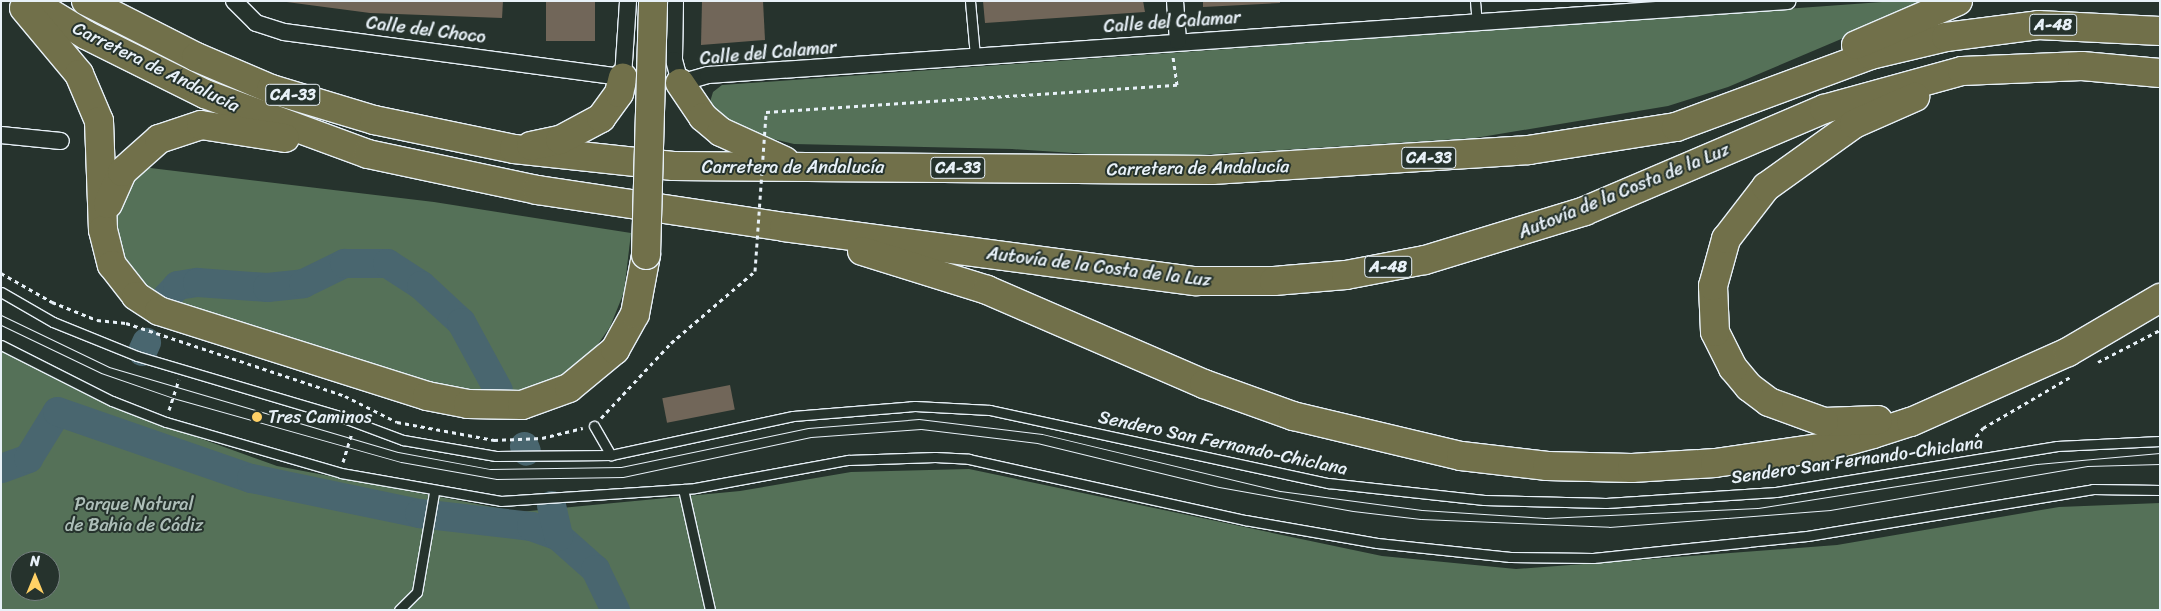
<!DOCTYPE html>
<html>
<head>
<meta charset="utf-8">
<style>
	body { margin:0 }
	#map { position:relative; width:2161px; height:611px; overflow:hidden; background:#26332d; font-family:Sriracha,sans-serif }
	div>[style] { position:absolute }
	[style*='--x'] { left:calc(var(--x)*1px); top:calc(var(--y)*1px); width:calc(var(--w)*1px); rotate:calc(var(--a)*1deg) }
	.green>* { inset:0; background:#557158 }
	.river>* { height:29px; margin:-14.5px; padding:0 14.5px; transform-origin:14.5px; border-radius:14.5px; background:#49666f }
	.building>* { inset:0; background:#716659; transform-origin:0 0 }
	.path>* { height:3px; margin-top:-1.5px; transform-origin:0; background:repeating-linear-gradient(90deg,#e8f1f8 0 4px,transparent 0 8px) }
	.roads { filter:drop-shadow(1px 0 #e8f1f8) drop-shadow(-1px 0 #e8f1f8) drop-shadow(0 1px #e8f1f8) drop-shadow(0 -1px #e8f1f8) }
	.lane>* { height:9px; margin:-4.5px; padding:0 4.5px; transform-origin:4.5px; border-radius:4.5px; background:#26332d }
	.street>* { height:16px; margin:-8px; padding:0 8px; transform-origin:8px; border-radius:8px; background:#26332d }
	.highway>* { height:28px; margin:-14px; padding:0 14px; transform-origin:14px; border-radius:14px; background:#71704a }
	.tram>* { height:1px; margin:-0.5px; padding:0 0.5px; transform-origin:0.5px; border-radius:0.5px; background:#e8f1f8 }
	.path-bridge>* { height:3px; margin-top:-1.5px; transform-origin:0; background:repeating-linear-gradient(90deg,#e8f1f8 0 4px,transparent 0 8px) }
	.bridges { filter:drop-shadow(1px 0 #e8f1f8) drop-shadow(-1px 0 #e8f1f8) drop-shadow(0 1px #e8f1f8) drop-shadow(0 -1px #e8f1f8) }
	.highway-bridge>* { height:28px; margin:-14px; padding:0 14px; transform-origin:14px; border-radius:14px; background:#71704a }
	.dots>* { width:14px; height:14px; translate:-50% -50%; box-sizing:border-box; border:2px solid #26332d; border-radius:50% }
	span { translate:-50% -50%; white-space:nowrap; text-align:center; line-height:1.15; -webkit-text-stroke:4px #26332d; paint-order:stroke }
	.shield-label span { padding:1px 4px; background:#26332d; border:1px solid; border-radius:4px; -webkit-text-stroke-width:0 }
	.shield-label { font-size:16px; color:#e8f1f8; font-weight:700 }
	.street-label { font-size:18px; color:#e8f1f8 }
	.poi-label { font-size:18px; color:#e8f1f8 }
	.left { translate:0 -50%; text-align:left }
	.park-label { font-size:18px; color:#adbeb8 }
	.frame { position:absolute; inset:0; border:2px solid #e8f1f8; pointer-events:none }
	.north { position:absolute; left:10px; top:551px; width:50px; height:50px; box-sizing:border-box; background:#26332d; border:1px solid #747f7e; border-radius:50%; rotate:0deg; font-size:14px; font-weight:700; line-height:20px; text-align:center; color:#e8f1f8 }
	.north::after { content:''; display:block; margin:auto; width:18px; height:22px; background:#ffd166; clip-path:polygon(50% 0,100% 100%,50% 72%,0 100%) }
</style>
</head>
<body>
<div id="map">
	<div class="green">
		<i style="clip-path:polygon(1896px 1px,1931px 1px,1728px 87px,1668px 106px,1475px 138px,1151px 158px,1012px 149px,794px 144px,748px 133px,716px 112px,710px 102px,713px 92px,722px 85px)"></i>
		<i style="clip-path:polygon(142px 167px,434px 202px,631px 233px,624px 292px,610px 327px,591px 354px,562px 376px,514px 393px,477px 393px,432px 382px,187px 307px,153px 291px,125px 262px,116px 218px,119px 196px)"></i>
		<i style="clip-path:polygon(evenodd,1px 350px,113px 407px,277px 466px,519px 512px,740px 491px,851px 472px,969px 469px,1382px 556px,1516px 569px,1837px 545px,2059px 507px,2160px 503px,2160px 610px,1px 610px,1px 350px,20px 561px,50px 561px,50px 591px,20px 591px,20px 561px)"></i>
	</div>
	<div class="river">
		<i style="--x:166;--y:297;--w:16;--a:-47"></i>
		<i style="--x:177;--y:285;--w:20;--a:-9"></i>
		<i style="--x:197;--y:282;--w:70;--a:4.1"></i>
		<i style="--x:267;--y:287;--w:36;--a:-6"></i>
		<i style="--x:303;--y:283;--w:46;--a:-26"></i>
		<i style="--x:344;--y:263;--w:43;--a:0"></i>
		<i style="--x:387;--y:263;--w:40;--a:32.9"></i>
		<i style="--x:421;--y:285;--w:54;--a:42.8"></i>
		<i style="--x:461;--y:322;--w:77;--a:61.4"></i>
		<i style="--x:142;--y:351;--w:10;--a:-66"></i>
		<i style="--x:524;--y:446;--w:5;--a:68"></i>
		<i style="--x:1;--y:468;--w:29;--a:-20"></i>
		<i style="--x:28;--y:458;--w:55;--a:-58.3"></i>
		<i style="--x:57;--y:411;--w:205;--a:19.1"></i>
		<i style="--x:251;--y:478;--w:172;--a:11.8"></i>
		<i style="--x:419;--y:513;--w:113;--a:6.6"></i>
		<i style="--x:531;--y:526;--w:29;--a:20"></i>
		<i style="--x:558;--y:536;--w:50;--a:41.7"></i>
		<i style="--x:595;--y:569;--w:46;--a:64"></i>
		<i style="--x:551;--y:505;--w:32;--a:77"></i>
	</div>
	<div class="building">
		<i style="clip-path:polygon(279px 1px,503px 1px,502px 18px,370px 13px)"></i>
		<i style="left:546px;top:1px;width:49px;height:40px"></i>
		<i style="clip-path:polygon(702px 1px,763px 1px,765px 40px,701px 45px)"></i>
		<i style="clip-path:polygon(983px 1px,1143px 1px,1145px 12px,985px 23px)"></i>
		<i style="clip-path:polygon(1203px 1px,1280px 1px,1280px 3px,1203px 7px)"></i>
		<i style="left:730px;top:385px;width:25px;height:69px;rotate:79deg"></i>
	</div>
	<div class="path">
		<i style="--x:766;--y:112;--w:412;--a:-3.8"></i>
		<i style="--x:1177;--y:85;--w:28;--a:-98"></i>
		<i style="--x:1;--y:273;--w:59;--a:29.6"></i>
		<i style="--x:52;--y:302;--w:48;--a:21.8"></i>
		<i style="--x:97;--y:320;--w:29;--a:6"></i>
		<i style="--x:126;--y:323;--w:231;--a:18.4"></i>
		<i style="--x:345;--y:396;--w:58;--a:26.6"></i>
		<i style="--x:397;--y:422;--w:99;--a:10.5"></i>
		<i style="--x:494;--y:440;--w:48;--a:-2.4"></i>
		<i style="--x:542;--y:438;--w:42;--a:-13.7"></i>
		<i style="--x:2098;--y:362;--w:70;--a:-27.3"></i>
		<i style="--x:169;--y:410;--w:32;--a:-72"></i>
		<i style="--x:601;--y:418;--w:103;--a:-47"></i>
		<i style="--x:1966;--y:449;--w:27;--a:-51"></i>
		<i style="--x:1983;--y:428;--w:103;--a:-30.3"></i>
		<i style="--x:343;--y:462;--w:31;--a:-73"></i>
	</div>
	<div class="roads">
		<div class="lane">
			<i style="--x:970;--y:1;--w:55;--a:84.8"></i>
			<i style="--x:1475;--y:1;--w:21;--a:85"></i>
			<i style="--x:1;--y:292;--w:60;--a:30"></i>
			<i style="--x:53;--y:322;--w:91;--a:22"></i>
			<i style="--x:137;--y:356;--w:208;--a:16.5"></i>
			<i style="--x:336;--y:415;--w:72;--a:20.5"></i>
			<i style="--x:403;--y:440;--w:94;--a:9.8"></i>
			<i style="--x:496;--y:456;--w:115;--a:-0.5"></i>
			<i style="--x:611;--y:455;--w:186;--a:-12.1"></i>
			<i style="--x:793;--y:416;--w:122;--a:-4.7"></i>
			<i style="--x:915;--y:406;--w:75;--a:3.1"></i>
			<i style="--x:990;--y:410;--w:346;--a:12.2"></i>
			<i style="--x:1328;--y:483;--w:157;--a:6.2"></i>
			<i style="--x:1484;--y:500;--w:122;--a:1.4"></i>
			<i style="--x:1606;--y:503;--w:170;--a:-3.7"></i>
			<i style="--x:1776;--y:492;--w:285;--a:-9.3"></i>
			<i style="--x:2057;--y:446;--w:103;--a:-2.8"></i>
			<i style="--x:1;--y:345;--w:124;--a:26.8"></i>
			<i style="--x:112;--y:401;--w:58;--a:21.3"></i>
			<i style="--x:166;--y:422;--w:182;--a:16.2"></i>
			<i style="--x:341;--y:473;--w:162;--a:9.9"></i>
			<i style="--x:501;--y:501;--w:194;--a:-3.8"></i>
			<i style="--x:695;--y:488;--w:156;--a:-10.4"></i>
			<i style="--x:848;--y:460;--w:87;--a:-2"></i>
			<i style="--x:935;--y:457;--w:34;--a:3"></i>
			<i style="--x:969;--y:459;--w:283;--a:12.5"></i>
			<i style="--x:1245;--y:520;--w:134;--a:9.9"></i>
			<i style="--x:1377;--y:543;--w:134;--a:6"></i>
			<i style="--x:1510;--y:557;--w:83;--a:0.7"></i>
			<i style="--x:1593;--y:558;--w:215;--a:-5.9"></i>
			<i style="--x:1807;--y:536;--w:290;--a:-9.3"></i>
			<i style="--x:2093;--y:489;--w:67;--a:0.9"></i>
			<i style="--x:594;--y:426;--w:34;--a:60"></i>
			<i style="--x:683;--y:489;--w:124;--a:77.4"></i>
			<i style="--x:399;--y:610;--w:25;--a:-45"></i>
			<i style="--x:417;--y:592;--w:100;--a:-80.3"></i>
		</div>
		<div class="street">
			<i style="--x:234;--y:1;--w:31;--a:45"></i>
			<i style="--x:256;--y:23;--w:29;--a:18"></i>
			<i style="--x:284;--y:32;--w:342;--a:7.6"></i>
			<i style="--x:623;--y:77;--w:76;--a:-86.2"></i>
			<i style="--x:675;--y:1;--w:59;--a:91"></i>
			<i style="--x:674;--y:60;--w:24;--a:75"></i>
			<i style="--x:680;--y:83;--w:29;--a:-16"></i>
			<i style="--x:708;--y:75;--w:1082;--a:-3.92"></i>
			<i style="--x:1175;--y:1;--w:40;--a:85.7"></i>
			<i style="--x:1;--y:135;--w:60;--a:5.7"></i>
		</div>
		<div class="highway">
			<i style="--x:30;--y:1;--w:66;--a:31.3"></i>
			<i style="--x:86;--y:35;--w:133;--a:26.4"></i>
			<i style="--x:205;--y:94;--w:174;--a:20.2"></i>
			<i style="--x:368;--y:154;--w:173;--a:12"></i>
			<i style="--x:537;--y:190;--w:250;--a:8.5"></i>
			<i style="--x:784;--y:227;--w:416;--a:7.5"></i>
			<i style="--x:1196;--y:281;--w:78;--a:0"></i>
			<i style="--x:1274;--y:281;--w:72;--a:-4.8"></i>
			<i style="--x:1346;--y:275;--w:80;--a:-10.8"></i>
			<i style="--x:1425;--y:260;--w:167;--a:-17"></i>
			<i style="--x:1585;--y:211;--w:260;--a:-23.1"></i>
			<i style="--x:1824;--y:109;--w:143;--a:-15.4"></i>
			<i style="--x:1962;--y:71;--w:120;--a:-2.4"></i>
			<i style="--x:2082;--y:66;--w:78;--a:5.1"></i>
			<i style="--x:86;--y:1;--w:123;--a:27"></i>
			<i style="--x:196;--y:57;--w:82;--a:23.1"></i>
			<i style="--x:271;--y:89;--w:108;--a:16.8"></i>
			<i style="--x:374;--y:120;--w:143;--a:11.7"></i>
			<i style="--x:514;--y:149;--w:160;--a:6.1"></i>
			<i style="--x:673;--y:166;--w:539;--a:0.43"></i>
			<i style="--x:1212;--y:170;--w:318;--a:-3.6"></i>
			<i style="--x:1529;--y:150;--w:149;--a:-8.9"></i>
			<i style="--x:1676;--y:127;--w:208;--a:-20.3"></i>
			<i style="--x:1871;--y:55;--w:77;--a:-13.5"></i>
			<i style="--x:1946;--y:37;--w:93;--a:-7.4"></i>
			<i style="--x:2038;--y:25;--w:122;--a:2.8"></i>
			<i style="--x:24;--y:8;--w:86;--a:50.2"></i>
			<i style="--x:79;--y:74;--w:51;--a:66.9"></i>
			<i style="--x:99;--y:121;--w:109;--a:87.9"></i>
			<i style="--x:103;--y:230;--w:36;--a:76"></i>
			<i style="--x:112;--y:265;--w:39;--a:52"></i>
			<i style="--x:136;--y:296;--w:27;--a:33"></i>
			<i style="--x:159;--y:311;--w:281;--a:17.6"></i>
			<i style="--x:427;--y:396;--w:42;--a:11"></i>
			<i style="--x:468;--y:404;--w:54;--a:1.1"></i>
			<i style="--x:522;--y:405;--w:50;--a:-19.9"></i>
			<i style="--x:569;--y:388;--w:60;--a:-39.6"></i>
			<i style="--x:615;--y:350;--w:41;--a:-60.9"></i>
			<i style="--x:635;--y:314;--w:60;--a:-79.4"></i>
			<i style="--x:1856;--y:45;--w:111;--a:-23.3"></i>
			<i style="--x:680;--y:83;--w:41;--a:55.9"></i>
			<i style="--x:703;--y:117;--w:23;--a:40"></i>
			<i style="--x:721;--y:132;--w:70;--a:24.4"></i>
			<i style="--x:531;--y:146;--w:30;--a:-12"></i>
			<i style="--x:560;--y:140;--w:47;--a:-28.2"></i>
			<i style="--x:601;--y:118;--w:31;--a:-54"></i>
			<i style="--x:619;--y:93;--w:16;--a:-76"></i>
			<i style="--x:108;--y:204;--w:35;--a:-66"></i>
			<i style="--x:122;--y:172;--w:50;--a:-41.7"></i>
			<i style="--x:159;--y:139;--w:44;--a:-18.4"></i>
			<i style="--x:201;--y:125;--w:85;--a:8.8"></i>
			<i style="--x:862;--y:251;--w:131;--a:17.3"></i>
			<i style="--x:987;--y:290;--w:236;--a:23.4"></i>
			<i style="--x:1204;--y:384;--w:95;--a:19.8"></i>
			<i style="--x:1293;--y:416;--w:173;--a:13.4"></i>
			<i style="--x:1461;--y:456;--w:87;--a:6.6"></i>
			<i style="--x:1547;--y:466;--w:85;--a:1.3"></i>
			<i style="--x:1632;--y:468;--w:83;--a:-3.4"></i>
			<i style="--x:1715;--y:463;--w:112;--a:-8.2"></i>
			<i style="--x:1826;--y:447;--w:49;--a:-15.5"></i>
			<i style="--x:1873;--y:434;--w:40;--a:-18"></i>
			<i style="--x:1911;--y:422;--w:172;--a:-24"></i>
			<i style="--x:2068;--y:352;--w:107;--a:-30.4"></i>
			<i style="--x:1878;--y:420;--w:54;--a:177.9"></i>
			<i style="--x:1824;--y:422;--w:59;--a:-160"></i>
			<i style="--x:1769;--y:402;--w:25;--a:-143"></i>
			<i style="--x:1749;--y:387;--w:25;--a:-130"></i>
			<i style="--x:1733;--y:368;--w:40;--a:-116.6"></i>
			<i style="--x:1715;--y:332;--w:46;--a:-92.5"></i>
			<i style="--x:1713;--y:286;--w:49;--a:-74.5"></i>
			<i style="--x:1726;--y:239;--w:66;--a:-52.4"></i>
			<i style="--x:1766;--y:187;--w:108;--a:-35.6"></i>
			<i style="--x:1854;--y:124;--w:67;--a:-23.9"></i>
		</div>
	</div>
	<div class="tram">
		<i style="--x:1;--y:315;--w:120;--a:25.7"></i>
		<i style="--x:109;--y:367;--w:301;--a:16.4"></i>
		<i style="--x:398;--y:452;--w:94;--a:10.5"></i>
		<i style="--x:490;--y:469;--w:131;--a:-0.9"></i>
		<i style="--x:621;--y:467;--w:191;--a:-11.8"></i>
		<i style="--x:808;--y:428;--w:111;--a:-4.6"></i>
		<i style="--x:919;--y:419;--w:124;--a:7"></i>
		<i style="--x:1042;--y:434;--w:245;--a:13.5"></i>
		<i style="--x:1280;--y:491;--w:143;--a:7.6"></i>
		<i style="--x:1422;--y:510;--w:124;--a:3.7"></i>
		<i style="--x:1546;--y:518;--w:212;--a:-2.7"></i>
		<i style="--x:1758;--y:508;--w:282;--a:-9"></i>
		<i style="--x:2037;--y:464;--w:123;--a:-5.1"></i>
		<i style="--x:1;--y:325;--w:111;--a:25.6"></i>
		<i style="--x:101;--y:373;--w:76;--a:19.1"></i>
		<i style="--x:173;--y:398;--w:237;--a:15.7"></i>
		<i style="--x:401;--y:462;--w:97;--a:10.1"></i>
		<i style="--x:496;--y:479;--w:127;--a:-0.9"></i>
		<i style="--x:623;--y:477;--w:192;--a:-12"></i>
		<i style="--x:811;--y:437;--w:110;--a:-4.2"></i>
		<i style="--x:921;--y:429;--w:117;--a:6.9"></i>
		<i style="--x:1037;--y:443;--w:187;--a:13.6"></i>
		<i style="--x:1219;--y:487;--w:136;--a:10.2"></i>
		<i style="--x:1353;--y:511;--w:68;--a:6.7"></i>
		<i style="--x:1421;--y:519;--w:188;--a:2.4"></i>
		<i style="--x:1609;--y:527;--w:222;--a:-4.4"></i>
		<i style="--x:1830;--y:510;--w:261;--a:-9.7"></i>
		<i style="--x:2087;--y:466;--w:73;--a:-1.6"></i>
	</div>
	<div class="path-bridge">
		<i style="--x:671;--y:343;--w:111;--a:-40.6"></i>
		<i style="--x:755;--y:271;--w:159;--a:-86"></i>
	</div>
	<div class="bridges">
		<div class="highway-bridge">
			<i style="--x:646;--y:255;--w:254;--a:-88.4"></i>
		</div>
	</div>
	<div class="dots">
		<i style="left:257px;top:417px;background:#ffd166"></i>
	</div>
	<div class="shield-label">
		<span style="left:2053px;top:25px">A-48</span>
		<span style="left:293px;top:95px">CA-33</span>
		<span style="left:1429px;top:158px">CA-33</span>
		<span style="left:958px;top:168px">CA-33</span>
		<span style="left:1388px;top:267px">A-48</span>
	</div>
	<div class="street-label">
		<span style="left:1172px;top:22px;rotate:-4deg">Calle del Calamar</span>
		<span style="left:426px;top:30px;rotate:7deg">Calle del Choco</span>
		<span style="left:768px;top:53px;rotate:-5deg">Calle del Calamar</span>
		<span style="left:156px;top:67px;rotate:26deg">Carretera de Andalucía</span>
		<span style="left:793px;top:167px">Carretera de Andalucía</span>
		<span style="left:1198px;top:168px;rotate:-1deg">Carretera de Andalucía</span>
		<span style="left:1624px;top:191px;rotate:-22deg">Autovía de la Costa de la Luz</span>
		<span style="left:1099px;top:267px;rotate:7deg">Autovía de la Costa de la Luz</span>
		<span style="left:1223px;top:443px;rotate:12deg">Sendero San Fernando-Chiclana</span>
		<span style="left:1857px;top:460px;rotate:-8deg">Sendero San Fernando-Chiclana</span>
	</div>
	<div class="poi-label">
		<span class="left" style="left:268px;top:417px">Tres Caminos</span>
	</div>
	<div class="park-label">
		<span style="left:134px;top:515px">Parque Natural<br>de Bahía de Cádiz</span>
	</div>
	<div class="frame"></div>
	<div class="north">N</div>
</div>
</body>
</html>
